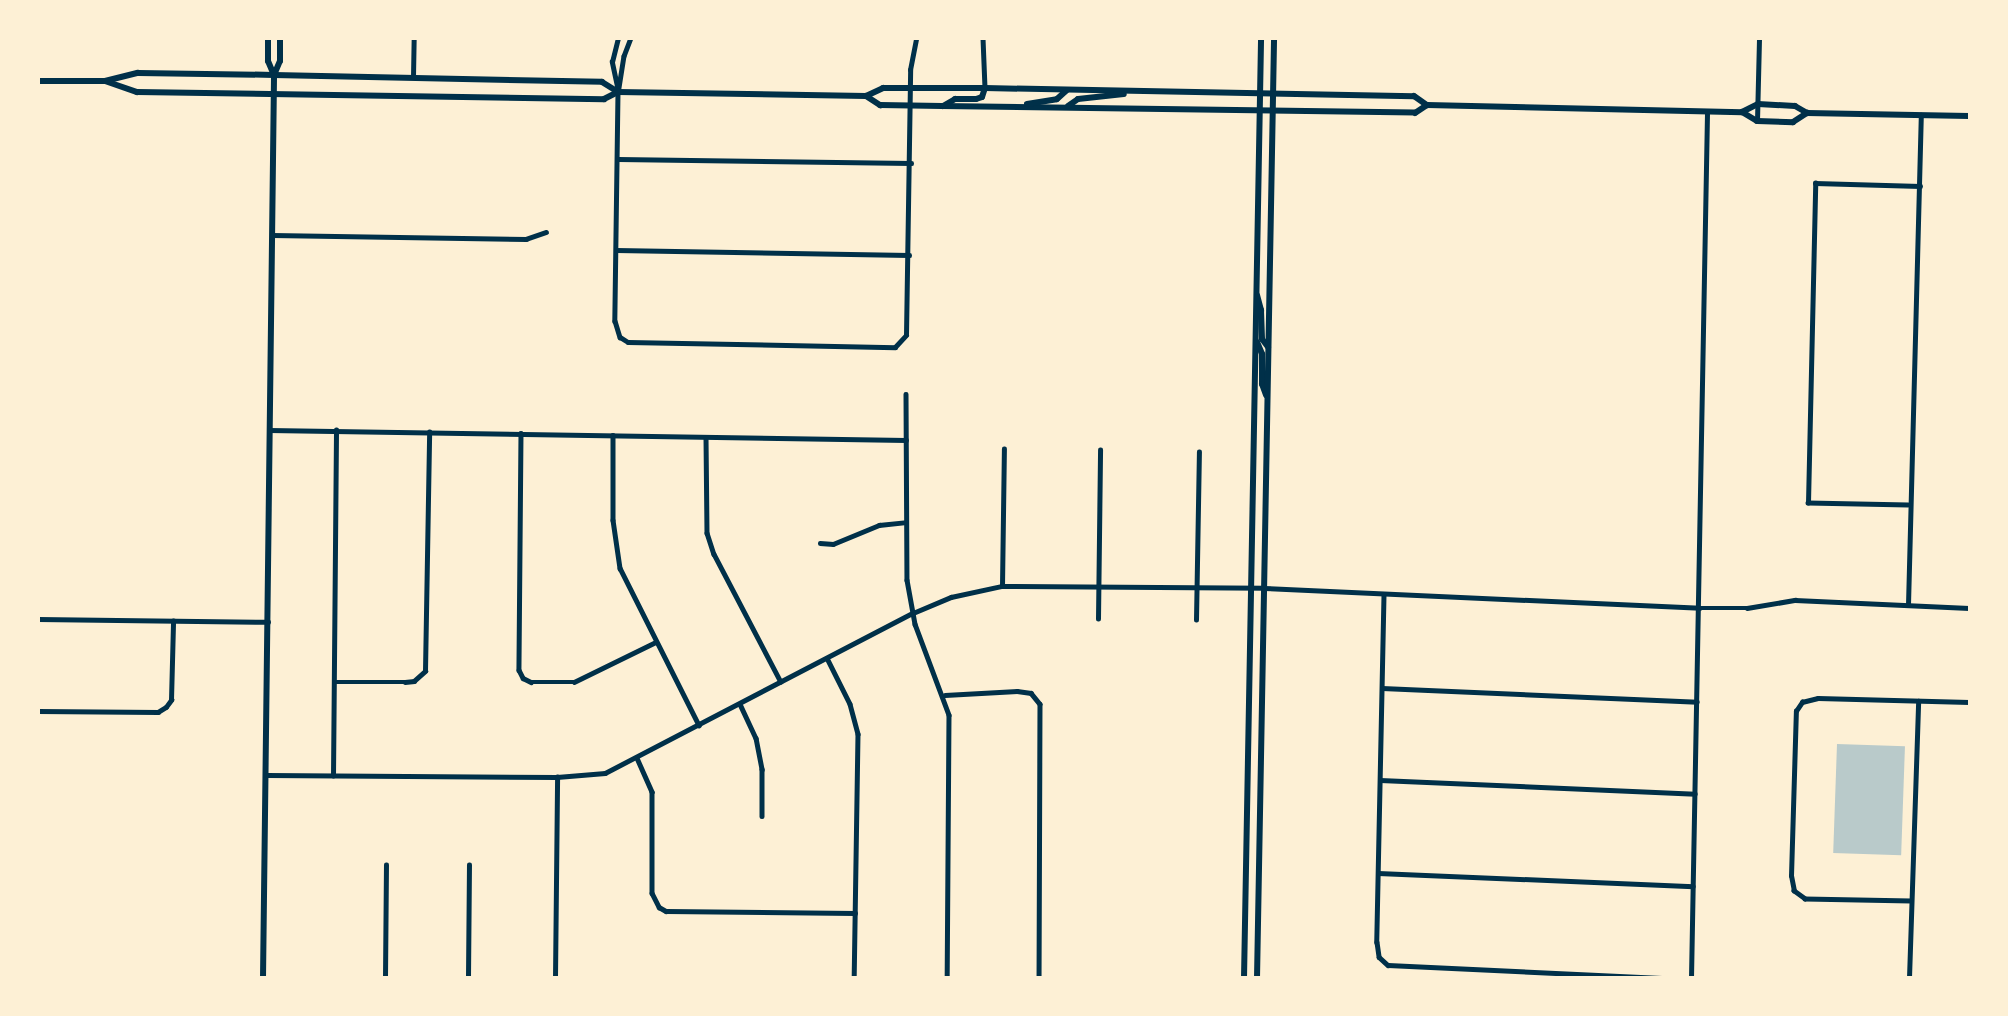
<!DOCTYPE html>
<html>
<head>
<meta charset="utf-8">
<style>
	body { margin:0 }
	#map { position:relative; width:2008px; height:1016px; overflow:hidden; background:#fdf0d5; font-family:"Work Sans",sans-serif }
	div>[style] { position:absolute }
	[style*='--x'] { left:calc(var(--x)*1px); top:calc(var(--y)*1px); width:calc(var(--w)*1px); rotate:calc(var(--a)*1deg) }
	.green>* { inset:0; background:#b9caca; transform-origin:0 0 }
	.minor>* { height:4.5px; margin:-2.25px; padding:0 2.25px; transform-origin:2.25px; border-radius:2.25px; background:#003049 }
	.tertiary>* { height:5px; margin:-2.5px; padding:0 2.5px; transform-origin:2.5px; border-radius:2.5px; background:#003049 }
	.secondary>* { height:6px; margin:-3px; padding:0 3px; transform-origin:3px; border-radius:3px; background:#003049 }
	.primary>* { height:6px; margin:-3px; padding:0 3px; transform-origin:3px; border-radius:3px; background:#003049 }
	span { translate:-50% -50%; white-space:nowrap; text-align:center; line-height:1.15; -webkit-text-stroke:7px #fdf0d5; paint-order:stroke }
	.frame { position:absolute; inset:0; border:40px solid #fdf0d5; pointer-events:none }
</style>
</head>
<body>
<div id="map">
	<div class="green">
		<i style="left:1837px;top:744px;width:68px;height:109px;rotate:2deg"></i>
	</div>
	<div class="minor">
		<i style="--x:631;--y:38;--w:19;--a:111"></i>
		<i style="--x:624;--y:56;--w:36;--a:99"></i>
		<i style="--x:618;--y:92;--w:229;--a:90.8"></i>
		<i style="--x:615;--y:321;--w:17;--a:73"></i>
		<i style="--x:620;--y:337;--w:9;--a:32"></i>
		<i style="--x:628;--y:342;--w:267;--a:1.1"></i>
		<i style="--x:895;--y:347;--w:16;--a:-47"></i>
		<i style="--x:906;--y:335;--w:265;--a:-89.1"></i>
		<i style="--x:910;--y:70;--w:33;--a:-79"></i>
		<i style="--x:983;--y:38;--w:50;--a:87.7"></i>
		<i style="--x:413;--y:77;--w:39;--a:-89"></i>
		<i style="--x:618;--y:91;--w:30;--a:-102"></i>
		<i style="--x:612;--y:62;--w:25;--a:-76"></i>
		<i style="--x:1757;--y:121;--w:83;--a:-88.6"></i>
		<i style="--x:618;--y:159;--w:293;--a:0.8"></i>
		<i style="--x:272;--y:235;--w:254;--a:0.9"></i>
		<i style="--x:526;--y:239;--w:21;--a:-19"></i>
		<i style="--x:616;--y:250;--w:293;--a:1"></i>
		<i style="--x:906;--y:394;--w:186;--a:89.7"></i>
		<i style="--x:907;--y:580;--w:45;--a:79.7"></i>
		<i style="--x:915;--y:624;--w:97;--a:69.5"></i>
		<i style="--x:949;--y:715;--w:263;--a:90.4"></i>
		<i style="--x:269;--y:430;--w:637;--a:0.9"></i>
		<i style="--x:521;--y:433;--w:237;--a:90.5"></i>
		<i style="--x:519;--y:670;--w:9;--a:63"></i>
		<i style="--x:523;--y:678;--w:9;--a:27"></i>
		<i style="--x:531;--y:682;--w:43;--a:0"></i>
		<i style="--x:574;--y:682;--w:91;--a:-26"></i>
		<i style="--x:613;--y:435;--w:85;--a:90"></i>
		<i style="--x:613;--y:520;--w:49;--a:81.7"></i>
		<i style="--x:620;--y:568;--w:176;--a:63.3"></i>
		<i style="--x:706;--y:437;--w:96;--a:89.4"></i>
		<i style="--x:707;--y:533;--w:22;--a:72"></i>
		<i style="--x:714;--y:554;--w:144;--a:62.4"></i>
		<i style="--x:1908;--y:505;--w:100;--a:-178.9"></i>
		<i style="--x:1808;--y:503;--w:320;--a:-88.7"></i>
		<i style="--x:1815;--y:183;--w:105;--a:1.6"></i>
		<i style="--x:820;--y:543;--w:13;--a:4"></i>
		<i style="--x:833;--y:544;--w:50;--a:-22.4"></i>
		<i style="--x:879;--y:525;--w:27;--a:-6"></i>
		<i style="--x:1002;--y:586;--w:137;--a:-89.2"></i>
		<i style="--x:1384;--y:595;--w:347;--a:91.2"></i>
		<i style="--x:1377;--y:942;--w:15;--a:82"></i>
		<i style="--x:1379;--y:957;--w:12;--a:42"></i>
		<i style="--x:1388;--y:965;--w:279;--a:2.7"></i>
		<i style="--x:1908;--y:605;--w:490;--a:-88.5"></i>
		<i style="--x:38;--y:619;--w:230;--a:0.7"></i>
		<i style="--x:1098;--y:619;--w:169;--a:-89.3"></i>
		<i style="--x:1196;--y:620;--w:168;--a:-89"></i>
		<i style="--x:827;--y:658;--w:51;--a:63.4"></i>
		<i style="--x:850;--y:704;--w:31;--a:75"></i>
		<i style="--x:858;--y:734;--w:244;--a:90.9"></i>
		<i style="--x:334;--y:682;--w:71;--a:0"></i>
		<i style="--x:405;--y:682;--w:9;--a:-6"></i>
		<i style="--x:414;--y:681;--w:15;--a:-42"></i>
		<i style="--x:425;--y:671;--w:239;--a:-89"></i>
		<i style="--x:1382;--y:688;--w:315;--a:2.5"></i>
		<i style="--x:945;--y:695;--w:72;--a:-3.2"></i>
		<i style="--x:1017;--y:691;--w:14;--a:8"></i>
		<i style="--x:1031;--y:693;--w:14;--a:51"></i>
		<i style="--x:1040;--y:704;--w:274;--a:90.2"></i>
		<i style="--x:740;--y:704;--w:38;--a:65"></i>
		<i style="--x:756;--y:738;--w:32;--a:79"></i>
		<i style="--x:762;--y:769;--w:47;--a:90"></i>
		<i style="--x:38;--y:711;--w:120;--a:0.5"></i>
		<i style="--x:158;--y:712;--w:9;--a:-32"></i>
		<i style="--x:166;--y:707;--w:9;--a:-54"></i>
		<i style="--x:171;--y:700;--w:79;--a:-88.5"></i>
		<i style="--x:637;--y:758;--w:37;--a:66"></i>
		<i style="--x:652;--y:792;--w:101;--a:90"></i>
		<i style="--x:652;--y:893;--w:16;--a:63"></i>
		<i style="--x:659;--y:907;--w:8;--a:30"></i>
		<i style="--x:666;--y:911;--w:189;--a:0.6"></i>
		<i style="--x:267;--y:775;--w:290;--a:0.4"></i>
		<i style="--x:557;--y:777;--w:48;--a:-4.8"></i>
		<i style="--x:605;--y:773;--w:347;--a:-27.5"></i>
		<i style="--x:913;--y:613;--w:41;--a:-22.8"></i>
		<i style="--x:951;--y:597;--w:52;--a:-12.2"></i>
		<i style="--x:1002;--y:586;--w:262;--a:0.4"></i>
		<i style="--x:1264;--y:588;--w:436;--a:2.6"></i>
		<i style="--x:1700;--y:608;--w:47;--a:0"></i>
		<i style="--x:1747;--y:608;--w:49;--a:-9.5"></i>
		<i style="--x:1795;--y:600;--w:174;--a:2.6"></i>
		<i style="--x:333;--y:776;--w:346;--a:-89.5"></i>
		<i style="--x:1380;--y:780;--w:315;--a:2.5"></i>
		<i style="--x:1378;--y:873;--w:315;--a:2.4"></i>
		<i style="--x:1911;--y:901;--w:106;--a:-178.9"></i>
		<i style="--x:1805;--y:899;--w:14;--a:-144"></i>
		<i style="--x:1794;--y:891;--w:15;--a:-101"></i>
		<i style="--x:1791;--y:876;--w:165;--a:-88.3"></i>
		<i style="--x:1796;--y:711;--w:11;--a:-56"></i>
		<i style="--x:1802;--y:702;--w:16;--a:-14"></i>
		<i style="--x:1818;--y:698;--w:151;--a:1.5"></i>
		<i style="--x:385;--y:978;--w:113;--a:-89.5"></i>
		<i style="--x:468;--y:978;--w:113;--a:-89.5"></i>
		<i style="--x:555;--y:978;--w:201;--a:-89.4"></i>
		<i style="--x:1909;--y:978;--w:277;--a:-88.1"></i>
	</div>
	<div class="tertiary">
		<i style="--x:1691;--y:978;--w:867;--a:-88.94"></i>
	</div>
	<div class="secondary">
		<i style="--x:268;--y:38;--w:23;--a:90"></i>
		<i style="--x:268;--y:61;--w:15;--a:67"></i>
		<i style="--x:263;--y:978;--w:903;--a:-89.3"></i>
		<i style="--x:274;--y:75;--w:15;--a:-67"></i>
		<i style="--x:280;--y:61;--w:23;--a:-90"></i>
	</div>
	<div class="primary">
		<i style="--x:38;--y:81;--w:67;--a:0"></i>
		<i style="--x:105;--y:81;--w:34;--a:-14"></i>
		<i style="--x:138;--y:73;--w:136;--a:0.8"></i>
		<i style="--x:274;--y:75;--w:328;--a:1.2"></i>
		<i style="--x:602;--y:82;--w:19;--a:32"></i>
		<i style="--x:105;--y:81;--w:34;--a:19"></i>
		<i style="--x:137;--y:92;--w:467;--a:0.9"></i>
		<i style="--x:604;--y:99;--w:16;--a:-27"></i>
		<i style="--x:618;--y:92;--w:248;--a:0.9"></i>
		<i style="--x:866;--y:96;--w:19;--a:-25"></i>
		<i style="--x:883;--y:88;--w:102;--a:0"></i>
		<i style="--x:985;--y:88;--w:429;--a:1.1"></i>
		<i style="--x:1414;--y:96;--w:16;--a:35"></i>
		<i style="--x:866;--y:96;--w:17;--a:33"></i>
		<i style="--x:880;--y:105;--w:62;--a:0.9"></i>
		<i style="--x:942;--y:106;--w:473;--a:0.8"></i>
		<i style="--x:1415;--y:113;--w:14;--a:-34"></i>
		<i style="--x:1427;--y:105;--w:315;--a:1.3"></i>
		<i style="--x:1742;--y:112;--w:18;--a:-27"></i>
		<i style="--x:1758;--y:104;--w:37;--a:3"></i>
		<i style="--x:1795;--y:106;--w:14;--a:30"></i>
		<i style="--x:1807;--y:113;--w:162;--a:1.1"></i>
		<i style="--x:1027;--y:104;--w:30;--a:-9"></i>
		<i style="--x:1057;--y:99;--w:13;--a:-42"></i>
		<i style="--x:943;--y:106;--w:14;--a:-30"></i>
		<i style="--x:955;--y:99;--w:21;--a:0"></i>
		<i style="--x:976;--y:99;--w:6;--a:-18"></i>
		<i style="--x:982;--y:97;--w:9;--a:-72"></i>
		<i style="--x:1068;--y:106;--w:12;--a:-35"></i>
		<i style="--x:1078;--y:99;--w:46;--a:-6.2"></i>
		<i style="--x:1742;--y:112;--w:17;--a:31"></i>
		<i style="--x:1757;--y:121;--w:36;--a:2"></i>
		<i style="--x:1793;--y:122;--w:17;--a:-33"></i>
		<i style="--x:1257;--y:295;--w:16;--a:75"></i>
		<i style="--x:1261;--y:310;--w:29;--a:88"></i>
		<i style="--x:1262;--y:339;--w:10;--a:53"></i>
		<i style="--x:1257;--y:342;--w:13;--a:67"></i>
		<i style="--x:1262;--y:354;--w:30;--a:90"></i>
		<i style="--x:1262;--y:384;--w:12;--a:70"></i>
		<i style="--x:1244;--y:978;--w:940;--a:-88.96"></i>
		<i style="--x:1257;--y:978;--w:940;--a:-88.96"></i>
	</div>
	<div class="frame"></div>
</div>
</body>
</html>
